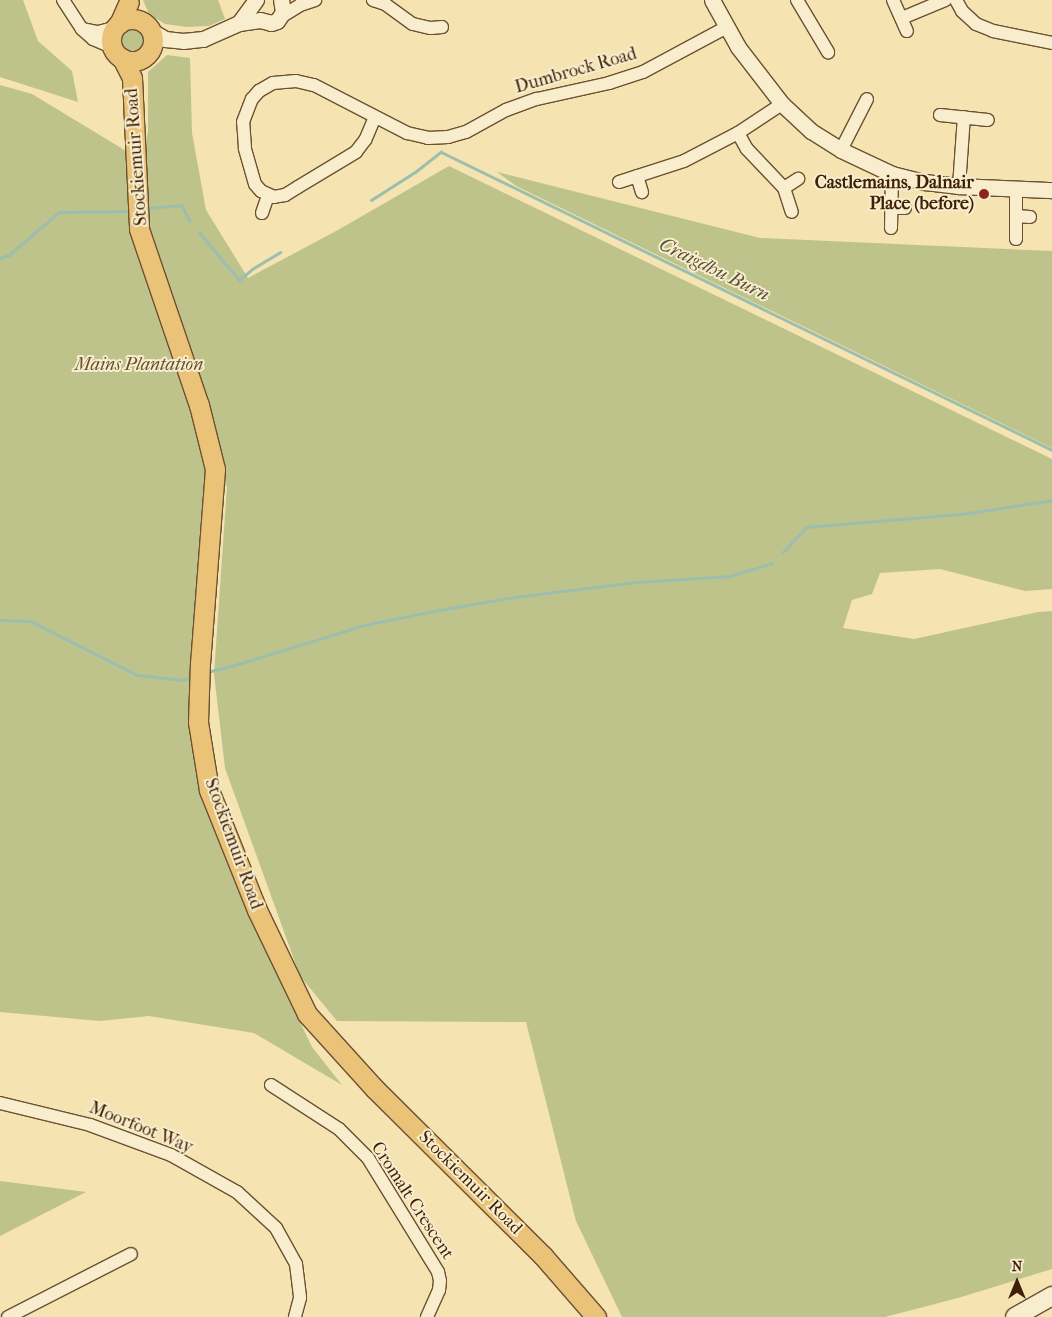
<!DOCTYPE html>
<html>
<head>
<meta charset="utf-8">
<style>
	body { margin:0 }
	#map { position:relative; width:1052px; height:1317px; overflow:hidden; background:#f5e3b1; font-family:"IM FELL French Canon",serif }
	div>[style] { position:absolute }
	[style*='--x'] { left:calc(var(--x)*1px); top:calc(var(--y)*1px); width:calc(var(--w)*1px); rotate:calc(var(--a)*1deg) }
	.green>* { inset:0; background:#bdc38b }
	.round { border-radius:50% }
	.stream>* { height:3px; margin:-1.5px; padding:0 1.5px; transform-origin:1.5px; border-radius:1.5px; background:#9cbeae }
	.roads { filter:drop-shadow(1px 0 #6c5032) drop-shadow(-1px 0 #6c5032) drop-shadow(0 1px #6c5032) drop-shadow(0 -1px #6c5032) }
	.minor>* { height:12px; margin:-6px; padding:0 6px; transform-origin:6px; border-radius:6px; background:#f8edcc }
	.tertiary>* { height:15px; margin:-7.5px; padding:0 7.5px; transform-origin:7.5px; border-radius:7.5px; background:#f8edcc }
	.secondary>* { height:18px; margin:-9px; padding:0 9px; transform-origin:9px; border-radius:9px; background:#f8edcc }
	.primary>* { height:19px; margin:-9.5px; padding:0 9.5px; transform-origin:9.5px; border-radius:9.5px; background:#eac278 }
	.primary>.ring { margin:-9.5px; padding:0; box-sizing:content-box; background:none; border:19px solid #eac278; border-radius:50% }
	.dots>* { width:14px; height:14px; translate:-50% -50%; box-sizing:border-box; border:2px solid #f8edcc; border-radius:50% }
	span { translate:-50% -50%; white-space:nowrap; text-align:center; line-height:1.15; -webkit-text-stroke:4px #f8edcc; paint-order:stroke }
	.street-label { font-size:18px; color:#3e1f08 }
	.poi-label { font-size:18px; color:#3e1f08; font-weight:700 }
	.right { translate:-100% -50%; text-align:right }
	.park-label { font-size:18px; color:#64502f; font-style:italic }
	.water-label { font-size:19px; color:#5a4f3a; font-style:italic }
	.north { position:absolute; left:992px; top:1257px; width:50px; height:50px; -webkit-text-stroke:4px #f8edcc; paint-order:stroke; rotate:0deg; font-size:14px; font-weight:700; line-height:20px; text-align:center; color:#3e1f08 }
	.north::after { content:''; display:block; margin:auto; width:18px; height:22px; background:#3e1f08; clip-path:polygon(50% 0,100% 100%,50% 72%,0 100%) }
</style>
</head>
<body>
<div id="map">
	<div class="green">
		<i style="clip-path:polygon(0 0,23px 0,38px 41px,72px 71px,78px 102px,0 77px)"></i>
		<i style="clip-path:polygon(143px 0,218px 0,225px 19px,209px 26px,187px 27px,165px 24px,149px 14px)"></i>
		<i class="round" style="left:120px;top:28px;width:24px;height:24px"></i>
		<i style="clip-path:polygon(167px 55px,190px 58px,192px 133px,206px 210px,248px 278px,338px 230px,449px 166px,1052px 459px,1052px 589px,1025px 591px,940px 569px,880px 573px,872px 594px,852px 600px,843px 628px,914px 639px,1038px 612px,1052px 611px,1052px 1269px,958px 1298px,885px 1317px,622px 1317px,576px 1221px,526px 1022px,337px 1021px,300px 976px,225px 768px,214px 674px,227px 486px,211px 484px,200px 770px,257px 932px,312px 1047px,342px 1085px,254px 1033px,149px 1016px,100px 1021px,0 1012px,0 85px,32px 94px,126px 151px,132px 195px,148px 132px,148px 72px)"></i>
		<i style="clip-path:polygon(497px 172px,760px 238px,1052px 251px,1052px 448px,516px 186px)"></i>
		<i style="clip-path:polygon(0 1181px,86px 1192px,0 1236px)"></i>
	</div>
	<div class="stream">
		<i style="--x:371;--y:200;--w:52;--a:-32.5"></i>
		<i style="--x:415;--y:172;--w:33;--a:-38"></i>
		<i style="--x:441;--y:152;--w:680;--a:26"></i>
		<i style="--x:148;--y:208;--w:33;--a:-5"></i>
		<i style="--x:181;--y:205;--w:18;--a:61"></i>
		<i style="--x:199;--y:232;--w:62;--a:50.2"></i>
		<i style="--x:239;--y:280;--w:17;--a:-40"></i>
		<i style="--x:252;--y:269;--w:33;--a:-31"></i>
		<i style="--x:0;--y:258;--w:9;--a:-18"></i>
		<i style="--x:9;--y:255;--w:66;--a:-40.7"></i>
		<i style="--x:59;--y:212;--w:72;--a:-0.8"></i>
		<i style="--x:782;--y:553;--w:35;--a:-47"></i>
		<i style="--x:806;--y:527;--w:157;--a:-4.8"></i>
		<i style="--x:962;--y:514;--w:91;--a:-8.8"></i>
		<i style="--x:0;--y:620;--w:30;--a:2"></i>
		<i style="--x:30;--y:621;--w:120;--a:26.8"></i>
		<i style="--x:137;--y:675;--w:46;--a:6.2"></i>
		<i style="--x:183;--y:680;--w:8;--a:-23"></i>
		<i style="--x:207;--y:672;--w:29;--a:-14"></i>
		<i style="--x:235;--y:665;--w:135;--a:-17.2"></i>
		<i style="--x:364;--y:625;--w:76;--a:-11.3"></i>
		<i style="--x:439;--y:610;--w:76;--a:-9.8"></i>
		<i style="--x:514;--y:597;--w:123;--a:-7"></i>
		<i style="--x:636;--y:582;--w:94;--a:-3.7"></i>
		<i style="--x:730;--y:576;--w:44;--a:-17.2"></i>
	</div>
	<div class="roads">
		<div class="minor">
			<i style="--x:63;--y:0;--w:35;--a:57"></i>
			<i style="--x:82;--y:29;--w:15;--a:42"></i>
			<i style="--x:93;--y:39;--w:21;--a:23"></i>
			<i style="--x:373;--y:0;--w:13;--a:18"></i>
			<i style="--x:385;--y:4;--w:34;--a:36"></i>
			<i style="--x:413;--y:24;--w:18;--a:13"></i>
			<i style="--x:431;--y:28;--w:11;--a:-5"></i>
			<i style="--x:797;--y:0;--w:61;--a:59.2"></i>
			<i style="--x:893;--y:0;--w:34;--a:66"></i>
			<i style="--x:956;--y:0;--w:13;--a:61"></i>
			<i style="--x:962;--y:11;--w:19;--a:43"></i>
			<i style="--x:976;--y:24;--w:18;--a:22"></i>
			<i style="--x:993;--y:31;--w:60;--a:11.5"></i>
			<i style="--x:281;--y:17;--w:22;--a:-32"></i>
			<i style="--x:300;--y:5;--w:16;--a:-18"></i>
			<i style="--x:902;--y:18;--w:47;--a:-22.7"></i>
			<i style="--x:82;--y:29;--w:16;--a:11"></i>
			<i style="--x:98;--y:32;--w:16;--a:-14"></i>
			<i style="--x:940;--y:115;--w:48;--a:5.9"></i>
			<i style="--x:375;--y:117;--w:25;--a:113"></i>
			<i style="--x:365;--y:140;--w:15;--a:127"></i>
			<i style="--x:356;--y:152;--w:68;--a:148.9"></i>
			<i style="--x:298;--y:187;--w:15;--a:148"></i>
			<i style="--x:285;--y:195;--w:11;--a:170"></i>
			<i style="--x:274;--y:197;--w:14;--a:-155"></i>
			<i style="--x:261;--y:191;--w:9;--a:-131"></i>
			<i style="--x:255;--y:184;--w:37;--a:-106"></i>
			<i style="--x:245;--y:148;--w:26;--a:-94"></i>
			<i style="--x:243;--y:122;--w:25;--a:-69"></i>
			<i style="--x:252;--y:99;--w:11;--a:-49"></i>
			<i style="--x:259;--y:91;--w:16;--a:-30"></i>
			<i style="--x:273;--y:83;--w:23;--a:-5"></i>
			<i style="--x:296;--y:81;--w:18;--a:13"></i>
			<i style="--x:314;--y:85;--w:105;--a:27.3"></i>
			<i style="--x:407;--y:133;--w:22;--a:13"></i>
			<i style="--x:428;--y:138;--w:20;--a:-3"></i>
			<i style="--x:448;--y:137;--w:19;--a:-16"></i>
			<i style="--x:466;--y:132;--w:46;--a:-28.8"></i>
			<i style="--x:506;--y:110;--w:33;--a:-20"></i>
			<i style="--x:537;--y:99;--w:74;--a:-12.5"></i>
			<i style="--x:609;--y:83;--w:36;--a:-18"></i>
			<i style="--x:643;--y:72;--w:95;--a:-28.2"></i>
			<i style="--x:738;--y:133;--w:18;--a:61"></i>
			<i style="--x:747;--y:149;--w:54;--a:46.5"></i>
			<i style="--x:784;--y:188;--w:25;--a:72"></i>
			<i style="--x:841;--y:150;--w:57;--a:-63"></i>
			<i style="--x:637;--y:176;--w:17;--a:73"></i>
			<i style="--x:619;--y:182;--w:68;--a:-17.9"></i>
			<i style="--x:684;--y:161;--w:61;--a:-27.4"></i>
			<i style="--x:738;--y:133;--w:53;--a:-33.4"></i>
			<i style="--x:959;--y:186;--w:69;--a:-85.9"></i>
			<i style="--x:784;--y:188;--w:17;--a:-33"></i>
			<i style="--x:891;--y:208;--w:14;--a:0"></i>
			<i style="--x:262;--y:213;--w:18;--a:-71"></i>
			<i style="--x:1016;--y:216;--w:14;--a:4"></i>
			<i style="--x:891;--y:228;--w:54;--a:-88.9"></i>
			<i style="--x:1016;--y:239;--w:51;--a:-90"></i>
			<i style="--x:271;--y:1085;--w:81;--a:32.9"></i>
			<i style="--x:339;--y:1129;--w:41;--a:45"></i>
			<i style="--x:368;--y:1158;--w:134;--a:58.4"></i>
			<i style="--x:438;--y:1272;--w:9;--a:77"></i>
			<i style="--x:440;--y:1281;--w:9;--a:96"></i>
			<i style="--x:439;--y:1290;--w:30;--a:114"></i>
			<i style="--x:0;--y:1103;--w:93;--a:13.7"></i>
			<i style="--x:90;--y:1125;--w:86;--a:20.3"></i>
			<i style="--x:171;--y:1155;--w:76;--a:29.3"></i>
			<i style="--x:237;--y:1192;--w:53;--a:42.7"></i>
			<i style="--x:276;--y:1228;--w:41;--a:60.9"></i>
			<i style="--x:296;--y:1264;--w:34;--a:83"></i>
			<i style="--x:300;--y:1298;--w:20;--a:105"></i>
			<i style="--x:8;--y:1317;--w:138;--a:-27.1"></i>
		</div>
		<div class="tertiary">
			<i style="--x:712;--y:0;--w:54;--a:61"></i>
			<i style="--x:738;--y:47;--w:72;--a:52.3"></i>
			<i style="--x:782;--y:104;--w:40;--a:43"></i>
			<i style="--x:811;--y:131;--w:36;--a:32"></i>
			<i style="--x:841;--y:150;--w:56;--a:25.2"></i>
			<i style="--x:892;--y:174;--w:34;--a:14"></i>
			<i style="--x:925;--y:182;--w:34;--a:7"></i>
			<i style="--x:959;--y:186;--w:93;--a:2.5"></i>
			<i style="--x:239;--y:23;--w:29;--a:-54"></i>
			<i style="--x:150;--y:30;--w:17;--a:31"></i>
			<i style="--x:165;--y:39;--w:18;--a:6"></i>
			<i style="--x:183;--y:41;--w:20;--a:-6"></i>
			<i style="--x:203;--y:39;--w:39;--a:-24"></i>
			<i style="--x:239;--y:23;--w:21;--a:-8"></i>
			<i style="--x:260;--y:20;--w:11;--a:15"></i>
			<i style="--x:271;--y:23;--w:6;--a:-18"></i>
			<i style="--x:277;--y:21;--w:11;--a:-56"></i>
			<i style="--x:283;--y:12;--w:12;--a:-99"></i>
		</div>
		<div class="secondary">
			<i style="--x:1015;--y:1317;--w:43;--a:-29.6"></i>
		</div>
		<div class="primary">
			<i class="ring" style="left:111px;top:19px;width:23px;height:23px"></i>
			<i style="--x:119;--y:24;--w:24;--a:-66"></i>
			<i style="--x:122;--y:58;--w:22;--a:63"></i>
			<i style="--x:132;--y:78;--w:151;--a:87.3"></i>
			<i style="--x:139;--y:229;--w:186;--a:71.2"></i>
			<i style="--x:199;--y:405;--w:66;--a:76"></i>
			<i style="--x:215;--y:469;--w:194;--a:94.4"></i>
			<i style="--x:200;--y:662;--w:60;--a:91.9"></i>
			<i style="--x:198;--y:722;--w:69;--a:80.8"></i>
			<i style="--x:209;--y:790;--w:129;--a:68.2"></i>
			<i style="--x:257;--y:910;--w:115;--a:64.3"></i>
			<i style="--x:307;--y:1014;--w:101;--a:47.8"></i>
			<i style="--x:375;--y:1089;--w:237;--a:44.8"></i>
			<i style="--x:543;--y:1256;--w:81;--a:49"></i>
		</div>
	</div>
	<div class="dots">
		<i style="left:984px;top:194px;background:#8f2418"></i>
	</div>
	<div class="street-label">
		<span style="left:576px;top:71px;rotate:-16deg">Dumbrock Road</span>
		<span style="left:137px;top:157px;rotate:-94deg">Stockiemuir Road</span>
		<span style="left:233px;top:844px;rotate:70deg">Stockiemuir Road</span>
		<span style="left:141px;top:1128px;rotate:22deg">Moorfoot Way</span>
		<span style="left:470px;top:1183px;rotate:45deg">Stockiemuir Road</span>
		<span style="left:412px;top:1201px;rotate:57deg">Cromalt Crescent</span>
	</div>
	<div class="poi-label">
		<span class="right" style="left:974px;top:194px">Castlemains, Dalnair<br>Place (before)</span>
	</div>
	<div class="park-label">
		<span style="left:139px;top:365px">Mains Plantation</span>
	</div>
	<div class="water-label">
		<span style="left:714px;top:270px;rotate:26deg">Craigdhu Burn</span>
	</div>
	<div class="north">N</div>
</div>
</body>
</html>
